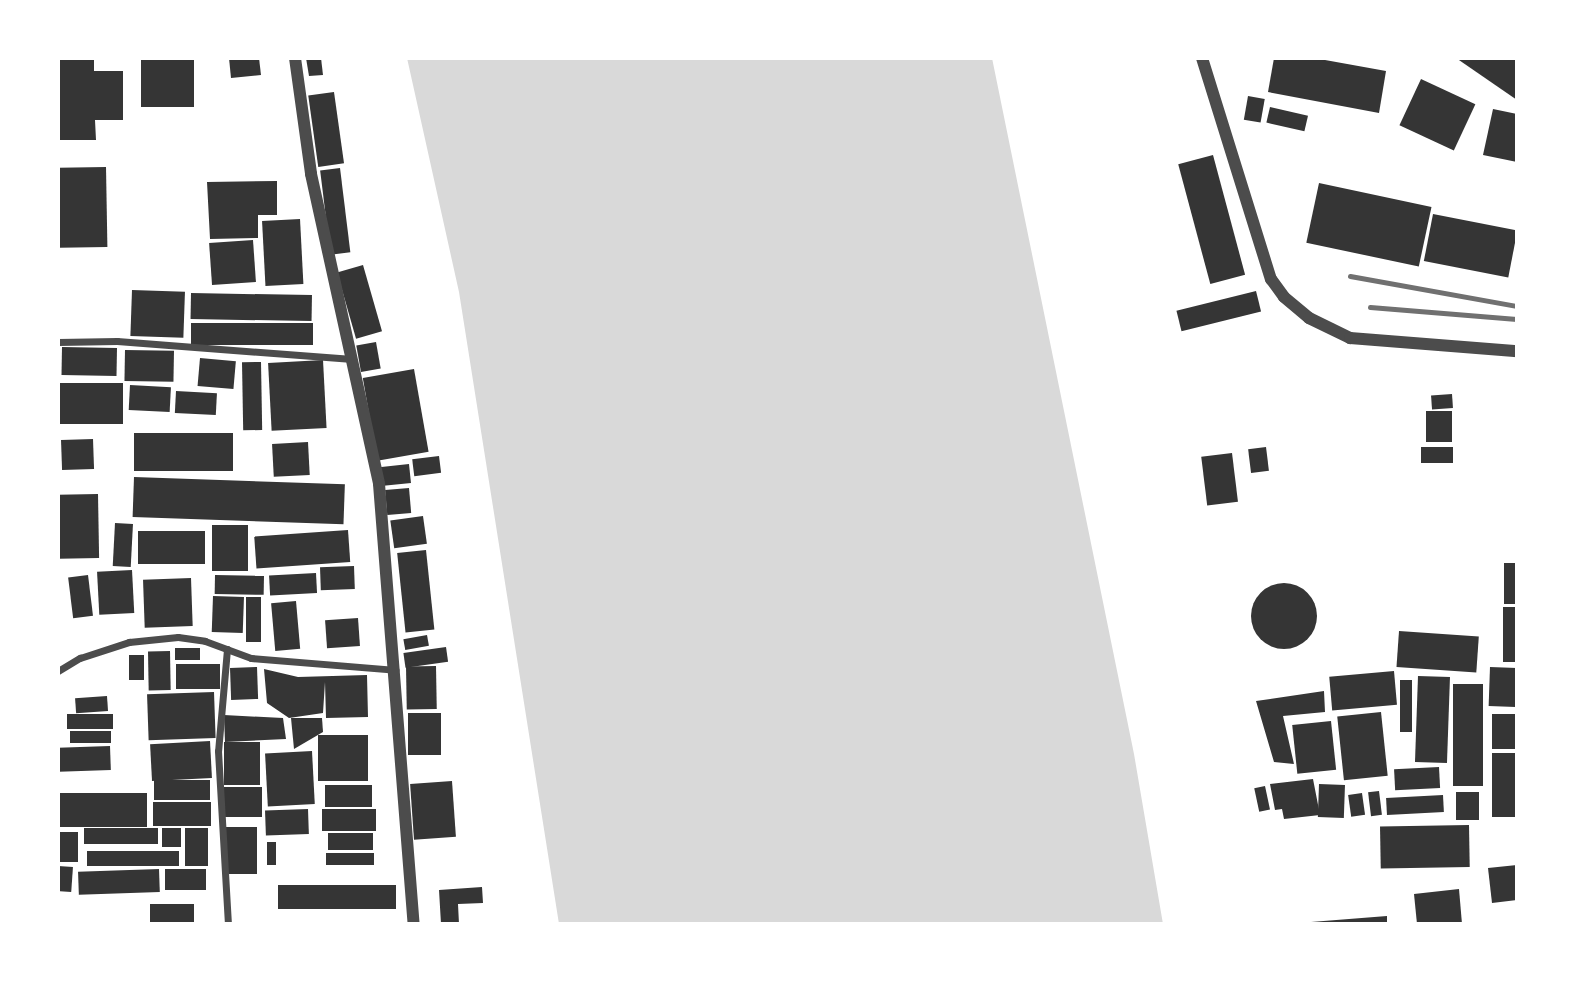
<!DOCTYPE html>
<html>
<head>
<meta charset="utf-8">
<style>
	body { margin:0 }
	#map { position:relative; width:1575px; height:982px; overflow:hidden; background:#fff; font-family:"PT Sans Narrow",sans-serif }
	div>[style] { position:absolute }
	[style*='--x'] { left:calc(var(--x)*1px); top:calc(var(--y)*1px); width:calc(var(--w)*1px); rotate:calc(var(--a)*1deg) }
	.water>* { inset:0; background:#d9d9d9 }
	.building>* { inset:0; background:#353535; transform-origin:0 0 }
	.round { border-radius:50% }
	.minor>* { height:7px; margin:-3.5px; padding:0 3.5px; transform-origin:3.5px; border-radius:3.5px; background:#4c4c4c }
	.tertiary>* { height:12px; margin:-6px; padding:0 6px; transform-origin:6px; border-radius:6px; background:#4c4c4c }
	.rail>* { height:5px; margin:-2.5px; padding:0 2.5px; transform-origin:2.5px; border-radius:2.5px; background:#707070 }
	span { translate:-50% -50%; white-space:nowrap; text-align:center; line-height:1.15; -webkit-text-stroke:6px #fff; paint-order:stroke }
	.frame { position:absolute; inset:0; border:60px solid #fff; pointer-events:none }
</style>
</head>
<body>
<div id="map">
	<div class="water">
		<i style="clip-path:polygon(407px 58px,992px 58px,1134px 754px,1163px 924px,559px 924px,459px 292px)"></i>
	</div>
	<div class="building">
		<i style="clip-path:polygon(58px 58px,94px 58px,94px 71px,123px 71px,123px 120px,95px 120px,96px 140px,58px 140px)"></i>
		<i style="left:141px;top:58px;width:53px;height:49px"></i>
		<i style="clip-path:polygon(229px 58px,259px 58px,261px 75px,231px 78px)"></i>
		<i style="clip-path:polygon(306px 58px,321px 58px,323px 75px,309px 76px)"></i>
		<i style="clip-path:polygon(1274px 58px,1314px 58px,1386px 71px,1379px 113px,1268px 92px)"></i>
		<i style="clip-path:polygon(1456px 58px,1517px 58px,1517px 100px)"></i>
		<i style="left:1421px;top:79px;width:60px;height:51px;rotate:25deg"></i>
		<i style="left:334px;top:92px;width:72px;height:26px;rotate:82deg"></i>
		<i style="left:1248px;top:96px;width:17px;height:24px;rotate:10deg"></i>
		<i style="left:1270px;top:107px;width:39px;height:16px;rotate:13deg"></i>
		<i style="clip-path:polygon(1493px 109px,1517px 114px,1517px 162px,1483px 155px)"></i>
		<i style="left:1213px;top:155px;width:124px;height:36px;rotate:75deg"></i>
		<i style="left:106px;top:167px;width:80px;height:48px;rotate:89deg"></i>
		<i style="left:340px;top:168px;width:85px;height:20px;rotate:83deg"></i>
		<i style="clip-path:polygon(277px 181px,277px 215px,258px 215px,258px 238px,210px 239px,207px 182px)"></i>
		<i style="left:1319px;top:183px;width:115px;height:61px;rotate:12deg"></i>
		<i style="left:1433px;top:214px;width:86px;height:48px;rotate:11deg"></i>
		<i style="left:300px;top:219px;width:65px;height:38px;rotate:87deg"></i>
		<i style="left:253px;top:240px;width:42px;height:44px;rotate:86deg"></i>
		<i style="left:363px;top:265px;width:69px;height:27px;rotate:74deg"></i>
		<i style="left:132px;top:290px;width:53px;height:46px;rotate:2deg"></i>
		<i style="left:1256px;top:291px;width:21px;height:82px;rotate:76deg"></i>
		<i style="left:191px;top:293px;width:121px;height:26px;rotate:1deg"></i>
		<i style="left:191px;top:323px;width:122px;height:22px"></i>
		<i style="left:376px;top:342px;width:27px;height:20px;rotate:80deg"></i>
		<i style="left:62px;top:347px;width:55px;height:28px;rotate:1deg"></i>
		<i style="left:125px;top:350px;width:49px;height:31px;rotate:1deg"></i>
		<i style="left:200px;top:358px;width:36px;height:28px;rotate:5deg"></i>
		<i style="left:323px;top:360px;width:68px;height:55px;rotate:87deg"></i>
		<i style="left:261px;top:362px;width:68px;height:19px;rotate:89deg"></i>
		<i style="left:414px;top:369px;width:84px;height:52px;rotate:80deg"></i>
		<i style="left:60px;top:383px;width:63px;height:41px"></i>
		<i style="left:130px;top:385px;width:41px;height:25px;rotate:3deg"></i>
		<i style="left:176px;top:391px;width:41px;height:22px;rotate:3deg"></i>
		<i style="left:1452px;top:394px;width:14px;height:21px;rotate:86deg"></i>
		<i style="left:1426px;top:411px;width:26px;height:31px"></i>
		<i style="left:233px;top:433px;width:38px;height:99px;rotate:90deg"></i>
		<i style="left:93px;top:439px;width:30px;height:32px;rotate:88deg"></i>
		<i style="left:308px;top:442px;width:33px;height:36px;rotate:87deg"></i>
		<i style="left:1266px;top:447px;width:24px;height:18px;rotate:83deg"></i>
		<i style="left:1421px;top:447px;width:32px;height:16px"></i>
		<i style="left:1232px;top:453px;width:49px;height:31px;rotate:83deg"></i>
		<i style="left:439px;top:456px;width:17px;height:27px;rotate:83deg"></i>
		<i style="left:409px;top:464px;width:19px;height:30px;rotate:84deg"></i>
		<i style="left:134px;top:477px;width:211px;height:40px;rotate:2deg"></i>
		<i style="left:409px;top:488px;width:25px;height:24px;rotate:85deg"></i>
		<i style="left:98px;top:494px;width:64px;height:40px;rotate:89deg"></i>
		<i style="left:423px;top:516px;width:28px;height:33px;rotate:82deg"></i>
		<i style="left:115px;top:523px;width:18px;height:43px;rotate:3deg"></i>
		<i style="left:212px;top:525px;width:36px;height:46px"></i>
		<i style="left:348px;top:530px;width:32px;height:94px;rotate:86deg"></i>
		<i style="left:205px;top:531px;width:33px;height:67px;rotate:90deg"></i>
		<i style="left:426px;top:550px;width:80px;height:29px;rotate:84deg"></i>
		<i style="left:1504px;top:563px;width:13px;height:41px"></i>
		<i style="left:354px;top:566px;width:23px;height:34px;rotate:88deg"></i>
		<i style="left:132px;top:570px;width:43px;height:35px;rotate:87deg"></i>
		<i style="left:316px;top:573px;width:20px;height:47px;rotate:87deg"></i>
		<i style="left:88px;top:575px;width:41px;height:20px;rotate:83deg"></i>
		<i style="left:215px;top:575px;width:49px;height:19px;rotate:1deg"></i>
		<i style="left:191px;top:578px;width:48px;height:48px;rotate:88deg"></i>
		<i class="round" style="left:1251px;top:583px;width:66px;height:66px"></i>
		<i style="left:213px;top:596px;width:31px;height:36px;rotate:2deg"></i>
		<i style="left:246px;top:597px;width:15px;height:45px"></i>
		<i style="left:296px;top:601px;width:48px;height:25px;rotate:85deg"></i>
		<i style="left:1503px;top:607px;width:14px;height:55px"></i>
		<i style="left:358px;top:618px;width:28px;height:33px;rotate:86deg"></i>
		<i style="left:1399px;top:631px;width:80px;height:36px;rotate:4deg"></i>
		<i style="left:427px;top:635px;width:11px;height:24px;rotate:80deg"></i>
		<i style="left:446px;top:647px;width:15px;height:43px;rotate:82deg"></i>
		<i style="left:200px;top:648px;width:12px;height:25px;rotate:90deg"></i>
		<i style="left:170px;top:651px;width:39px;height:22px;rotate:89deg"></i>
		<i style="left:129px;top:655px;width:15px;height:25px"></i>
		<i style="left:176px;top:664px;width:44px;height:25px"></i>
		<i style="left:436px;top:666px;width:43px;height:30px;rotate:89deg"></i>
		<i style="left:257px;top:667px;width:32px;height:27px;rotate:88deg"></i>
		<i style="left:1490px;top:667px;width:27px;height:39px;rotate:2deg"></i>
		<i style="clip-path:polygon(264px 669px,298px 677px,367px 675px,368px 717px,326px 718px,325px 682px,323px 713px,289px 718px,267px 703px)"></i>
		<i style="left:1394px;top:671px;width:34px;height:65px;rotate:85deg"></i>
		<i style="left:1418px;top:676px;width:32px;height:86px;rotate:2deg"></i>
		<i style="left:1400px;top:680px;width:12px;height:52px"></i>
		<i style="left:1453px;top:684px;width:30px;height:102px"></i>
		<i style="clip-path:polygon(1324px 691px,1325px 712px,1283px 716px,1294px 764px,1274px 762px,1256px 701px)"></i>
		<i style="left:214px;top:692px;width:46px;height:67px;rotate:88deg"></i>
		<i style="left:107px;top:696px;width:15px;height:32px;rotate:86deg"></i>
		<i style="left:1381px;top:712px;width:64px;height:44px;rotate:84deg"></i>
		<i style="left:408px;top:713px;width:33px;height:42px"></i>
		<i style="left:113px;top:714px;width:15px;height:46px;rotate:90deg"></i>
		<i style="left:1492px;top:714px;width:25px;height:35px"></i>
		<i style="clip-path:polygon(224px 715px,283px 718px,286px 739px,225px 742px)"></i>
		<i style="clip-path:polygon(291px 718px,322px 718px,323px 732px,294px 749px)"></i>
		<i style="left:1331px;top:721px;width:49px;height:39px;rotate:84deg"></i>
		<i style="left:111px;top:731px;width:12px;height:41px;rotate:90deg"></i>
		<i style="left:368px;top:735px;width:46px;height:50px;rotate:90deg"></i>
		<i style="left:210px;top:741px;width:37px;height:60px;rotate:87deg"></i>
		<i style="left:260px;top:742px;width:43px;height:36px;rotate:90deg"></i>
		<i style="left:110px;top:746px;width:24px;height:52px;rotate:88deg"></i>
		<i style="left:312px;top:751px;width:53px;height:47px;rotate:87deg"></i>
		<i style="left:1492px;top:753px;width:25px;height:64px"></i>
		<i style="left:1439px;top:767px;width:21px;height:45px;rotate:87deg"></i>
		<i style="clip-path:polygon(1313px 779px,1320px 815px,1284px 819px,1282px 809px,1275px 810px,1270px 784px)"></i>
		<i style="left:210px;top:780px;width:20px;height:56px;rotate:90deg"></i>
		<i style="left:452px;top:781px;width:56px;height:42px;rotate:86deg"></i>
		<i style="left:1319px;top:784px;width:26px;height:33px;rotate:2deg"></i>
		<i style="left:325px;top:785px;width:47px;height:22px"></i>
		<i style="left:1265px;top:786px;width:24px;height:11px;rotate:78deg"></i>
		<i style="left:262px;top:787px;width:30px;height:40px;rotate:90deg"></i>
		<i style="left:1379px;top:791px;width:24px;height:11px;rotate:83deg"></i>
		<i style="left:1456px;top:792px;width:23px;height:28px"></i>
		<i style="left:58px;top:793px;width:89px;height:34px"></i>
		<i style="left:1362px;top:793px;width:22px;height:14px;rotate:82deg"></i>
		<i style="left:1443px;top:795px;width:17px;height:57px;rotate:87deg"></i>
		<i style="left:153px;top:802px;width:58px;height:24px"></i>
		<i style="left:308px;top:809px;width:25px;height:43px;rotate:88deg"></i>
		<i style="left:376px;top:809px;width:22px;height:54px;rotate:90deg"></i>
		<i style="left:1469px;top:825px;width:42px;height:89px;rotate:89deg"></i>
		<i style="left:226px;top:827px;width:31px;height:47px"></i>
		<i style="left:158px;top:828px;width:16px;height:74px;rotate:90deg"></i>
		<i style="left:162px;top:828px;width:19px;height:19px"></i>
		<i style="left:185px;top:828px;width:23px;height:38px"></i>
		<i style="left:58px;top:832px;width:20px;height:30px"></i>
		<i style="left:373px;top:833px;width:17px;height:45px;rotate:90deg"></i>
		<i style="left:267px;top:842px;width:9px;height:23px"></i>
		<i style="left:179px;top:851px;width:15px;height:92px;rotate:90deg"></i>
		<i style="left:374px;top:853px;width:12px;height:48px;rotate:90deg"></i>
		<i style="clip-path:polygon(1517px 865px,1517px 900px,1492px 903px,1488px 868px)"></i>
		<i style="left:58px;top:866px;width:15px;height:25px;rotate:4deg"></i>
		<i style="left:159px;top:869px;width:23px;height:81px;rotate:88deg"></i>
		<i style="left:206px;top:869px;width:21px;height:41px;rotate:90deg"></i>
		<i style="left:396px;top:885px;width:24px;height:118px;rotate:90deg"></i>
		<i style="clip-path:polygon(482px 887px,483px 903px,458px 904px,459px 924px,441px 924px,439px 890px)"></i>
		<i style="clip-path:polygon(1459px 889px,1462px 924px,1417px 924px,1414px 894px)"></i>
		<i style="left:150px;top:904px;width:44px;height:20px"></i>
		<i style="clip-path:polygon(1387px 916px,1387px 924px,1312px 924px,1311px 922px)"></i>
	</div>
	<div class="minor">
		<i style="--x:58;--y:342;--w:59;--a:-1"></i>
		<i style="--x:117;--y:341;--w:236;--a:4.4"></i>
		<i style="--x:227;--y:649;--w:102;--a:95"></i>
		<i style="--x:218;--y:751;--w:173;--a:86.7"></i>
		<i style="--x:58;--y:671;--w:26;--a:-31"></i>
		<i style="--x:80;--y:658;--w:52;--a:-18.1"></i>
		<i style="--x:129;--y:642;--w:49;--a:-5.8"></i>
		<i style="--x:178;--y:637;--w:27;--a:8"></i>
		<i style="--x:205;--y:641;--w:49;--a:20.3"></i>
		<i style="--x:251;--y:658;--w:145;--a:4.7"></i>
	</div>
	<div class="tertiary">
		<i style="--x:295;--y:58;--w:117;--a:82.1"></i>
		<i style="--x:311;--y:174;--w:317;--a:77.6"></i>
		<i style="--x:379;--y:484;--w:441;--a:85.5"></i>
		<i style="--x:1202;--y:58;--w:232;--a:72.7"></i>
		<i style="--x:1271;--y:279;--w:22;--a:54"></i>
		<i style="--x:1284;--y:297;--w:33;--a:40"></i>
		<i style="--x:1309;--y:318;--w:46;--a:26"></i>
		<i style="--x:1350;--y:338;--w:168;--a:4.5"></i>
	</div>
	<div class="rail">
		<i style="--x:1350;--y:276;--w:170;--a:10.2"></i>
		<i style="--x:1370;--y:307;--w:147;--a:4.7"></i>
	</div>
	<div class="frame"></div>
</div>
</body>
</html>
